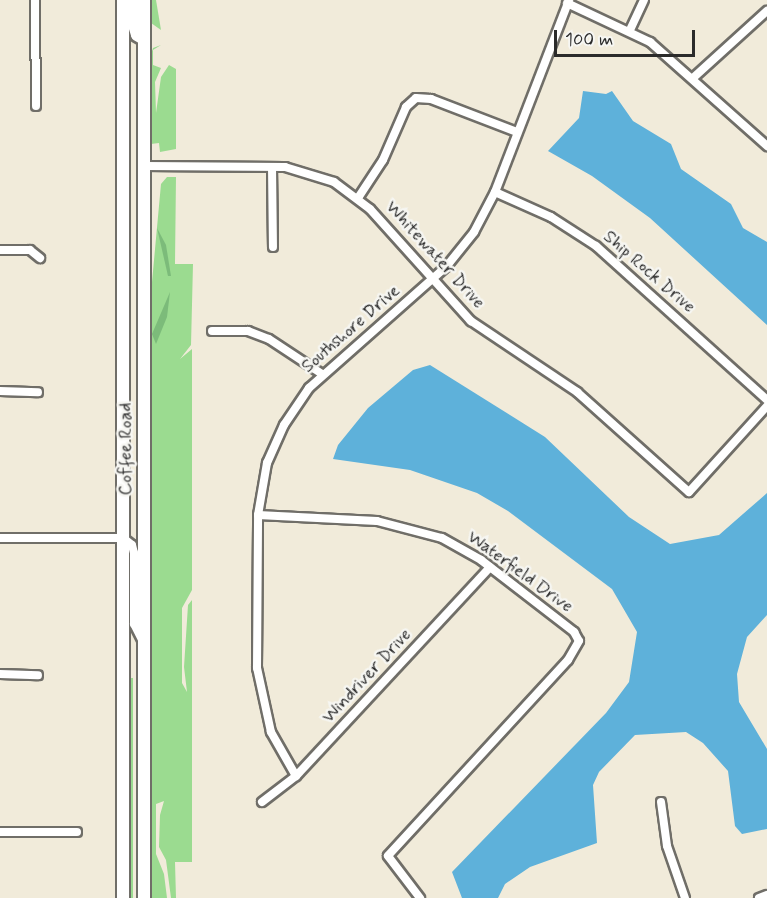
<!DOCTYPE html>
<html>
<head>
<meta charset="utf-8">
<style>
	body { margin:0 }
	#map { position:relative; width:767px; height:898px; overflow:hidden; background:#f1ebda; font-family:Mynerve,sans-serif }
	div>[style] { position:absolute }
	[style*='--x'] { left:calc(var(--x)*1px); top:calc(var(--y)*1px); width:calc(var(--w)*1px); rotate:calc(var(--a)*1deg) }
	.green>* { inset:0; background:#9bdb90; transform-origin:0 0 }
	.forest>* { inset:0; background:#7cbb7a }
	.water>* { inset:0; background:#5eb1da }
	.roads { filter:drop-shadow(2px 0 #706e68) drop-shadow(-2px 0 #706e68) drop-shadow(0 2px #706e68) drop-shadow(0 -2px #706e68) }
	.minor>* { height:8px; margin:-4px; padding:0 4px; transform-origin:4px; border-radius:4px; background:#fff }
	.secondary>* { height:12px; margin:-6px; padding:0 6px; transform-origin:6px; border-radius:6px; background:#fff }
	span { translate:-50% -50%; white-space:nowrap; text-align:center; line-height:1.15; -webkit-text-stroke:5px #f6f6f2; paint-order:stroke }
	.street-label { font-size:18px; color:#2b2b2b }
	.scale { position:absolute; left:554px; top:30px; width:141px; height:27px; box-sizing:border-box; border:3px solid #2b2b2b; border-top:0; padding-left:8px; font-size:18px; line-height:21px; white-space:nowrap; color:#2b2b2b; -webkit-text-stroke:4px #f6f6f2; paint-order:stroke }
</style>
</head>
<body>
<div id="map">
	<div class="green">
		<i style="clip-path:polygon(152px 0,156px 0,161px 30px,151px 23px)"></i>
		<i style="clip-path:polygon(161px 45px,153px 50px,153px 65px,161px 68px,155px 82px,156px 113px,161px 77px,169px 65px,176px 69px,176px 149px,160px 152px,159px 143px,151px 144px,151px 54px,153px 48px)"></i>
		<i style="clip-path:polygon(167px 177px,176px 177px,175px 264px,193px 264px,191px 345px,180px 359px,192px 349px,192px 590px,182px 608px,182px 683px,187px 692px,184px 667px,188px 605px,192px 600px,192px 862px,175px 862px,176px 898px,171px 898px,166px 860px,159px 847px,160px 815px,164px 801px,156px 804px,156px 854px,164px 874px,167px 898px,152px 898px,152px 282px,161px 184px)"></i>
		<i style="left:130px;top:678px;width:3px;height:220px"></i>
	</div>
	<div class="forest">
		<i style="clip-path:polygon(157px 228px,166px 245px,171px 276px,168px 276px)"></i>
		<i style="clip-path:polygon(170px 292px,167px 317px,156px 344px,152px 334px)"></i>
	</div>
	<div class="water">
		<i style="clip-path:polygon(583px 91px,606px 94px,612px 91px,633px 121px,671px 144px,681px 169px,731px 204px,743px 228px,767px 242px,767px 325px,650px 218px,592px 176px,548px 151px,579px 118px)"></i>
		<i style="clip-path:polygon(430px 365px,545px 437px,629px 517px,670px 544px,719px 535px,767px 493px,767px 615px,747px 637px,737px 674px,739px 702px,767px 749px,767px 829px,742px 834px,735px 826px,728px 771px,703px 743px,686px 732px,635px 735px,599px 772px,593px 785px,597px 843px,530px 867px,505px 884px,498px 898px,462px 898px,452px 872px,606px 713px,629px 682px,637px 632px,612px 589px,508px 511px,477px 493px,410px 470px,333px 459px,338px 445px,368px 408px,413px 370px)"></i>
	</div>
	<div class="roads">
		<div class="minor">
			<i style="--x:35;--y:0;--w:106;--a:89.5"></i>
			<i style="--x:567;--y:3;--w:92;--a:25.2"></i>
			<i style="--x:650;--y:42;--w:157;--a:41.6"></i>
			<i style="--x:630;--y:30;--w:33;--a:-65"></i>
			<i style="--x:693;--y:78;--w:100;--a:-42.2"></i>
			<i style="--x:145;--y:166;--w:140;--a:0.4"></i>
			<i style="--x:285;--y:167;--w:51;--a:17"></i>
			<i style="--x:334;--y:182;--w:45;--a:36.9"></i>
			<i style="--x:370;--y:209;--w:151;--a:48"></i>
			<i style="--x:471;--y:321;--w:128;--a:33.8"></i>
			<i style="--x:577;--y:392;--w:150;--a:41.8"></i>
			<i style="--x:689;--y:492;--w:116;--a:-47.8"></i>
			<i style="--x:272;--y:167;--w:80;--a:89.3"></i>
			<i style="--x:495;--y:192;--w:61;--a:24.1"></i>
			<i style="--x:551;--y:217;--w:54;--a:32.8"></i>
			<i style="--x:596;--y:246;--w:230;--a:42"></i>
			<i style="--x:358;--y:198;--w:45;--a:-56.7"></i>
			<i style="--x:383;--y:160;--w:58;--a:-66.5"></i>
			<i style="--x:406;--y:107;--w:13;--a:-42"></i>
			<i style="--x:416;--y:98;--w:15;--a:4"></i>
			<i style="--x:431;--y:99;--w:92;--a:21"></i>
			<i style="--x:0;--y:250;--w:30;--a:0"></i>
			<i style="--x:30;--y:250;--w:13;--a:39"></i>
			<i style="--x:212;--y:331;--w:36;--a:0"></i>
			<i style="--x:248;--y:331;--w:22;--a:21"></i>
			<i style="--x:269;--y:339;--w:64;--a:33.4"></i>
			<i style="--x:0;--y:391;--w:38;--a:2"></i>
			<i style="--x:258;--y:515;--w:119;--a:2.9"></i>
			<i style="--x:377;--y:521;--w:67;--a:14.7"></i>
			<i style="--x:442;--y:538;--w:45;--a:29.4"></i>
			<i style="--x:481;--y:560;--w:118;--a:37.7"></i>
			<i style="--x:574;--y:632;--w:10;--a:61"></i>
			<i style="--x:579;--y:641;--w:22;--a:120"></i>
			<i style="--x:568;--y:660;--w:266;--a:132.6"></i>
			<i style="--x:388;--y:856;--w:53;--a:52.7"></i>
			<i style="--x:0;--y:538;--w:123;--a:0"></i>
			<i style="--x:123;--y:538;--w:11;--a:38"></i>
			<i style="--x:132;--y:545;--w:8;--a:76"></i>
			<i style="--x:134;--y:553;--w:71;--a:90"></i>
			<i style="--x:134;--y:624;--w:20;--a:63"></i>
			<i style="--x:0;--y:674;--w:38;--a:2"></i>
			<i style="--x:296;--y:776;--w:51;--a:-119.6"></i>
			<i style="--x:271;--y:732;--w:66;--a:-102.3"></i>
			<i style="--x:257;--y:668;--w:153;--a:-89.6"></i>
			<i style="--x:258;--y:515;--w:53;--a:-80.2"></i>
			<i style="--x:267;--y:463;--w:42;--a:-65.9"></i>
			<i style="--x:284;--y:425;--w:45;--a:-56"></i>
			<i style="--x:309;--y:388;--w:183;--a:-41.5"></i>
			<i style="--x:446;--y:267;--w:45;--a:-51.3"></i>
			<i style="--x:474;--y:232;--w:45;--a:-62.3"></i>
			<i style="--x:495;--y:192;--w:206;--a:-68.9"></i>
			<i style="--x:262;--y:802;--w:43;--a:-37.4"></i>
			<i style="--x:296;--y:776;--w:285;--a:-47.1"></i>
			<i style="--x:661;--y:802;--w:44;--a:82.2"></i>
			<i style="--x:667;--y:846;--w:55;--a:70.9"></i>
			<i style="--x:0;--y:832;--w:77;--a:0"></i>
			<i style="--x:759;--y:898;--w:9;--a:-21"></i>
		</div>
		<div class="secondary">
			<i style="--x:123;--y:0;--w:898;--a:90"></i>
			<i style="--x:133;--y:0;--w:25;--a:88"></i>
			<i style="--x:134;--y:25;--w:10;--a:73"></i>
			<i style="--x:137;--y:35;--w:8;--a:30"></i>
			<i style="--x:144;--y:0;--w:898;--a:90"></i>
		</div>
	</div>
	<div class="street-label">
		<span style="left:435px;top:255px;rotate:48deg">Whitewater Drive</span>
		<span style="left:649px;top:272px;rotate:41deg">Ship Rock Drive</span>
		<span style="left:351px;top:329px;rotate:-41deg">Southshore Drive</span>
		<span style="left:126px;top:449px;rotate:-90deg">Coffee Road</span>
		<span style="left:520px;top:572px;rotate:36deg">Waterfield Drive</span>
		<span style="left:367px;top:676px;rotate:-47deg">Windriver Drive</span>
	</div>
	<div class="scale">100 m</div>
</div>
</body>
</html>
